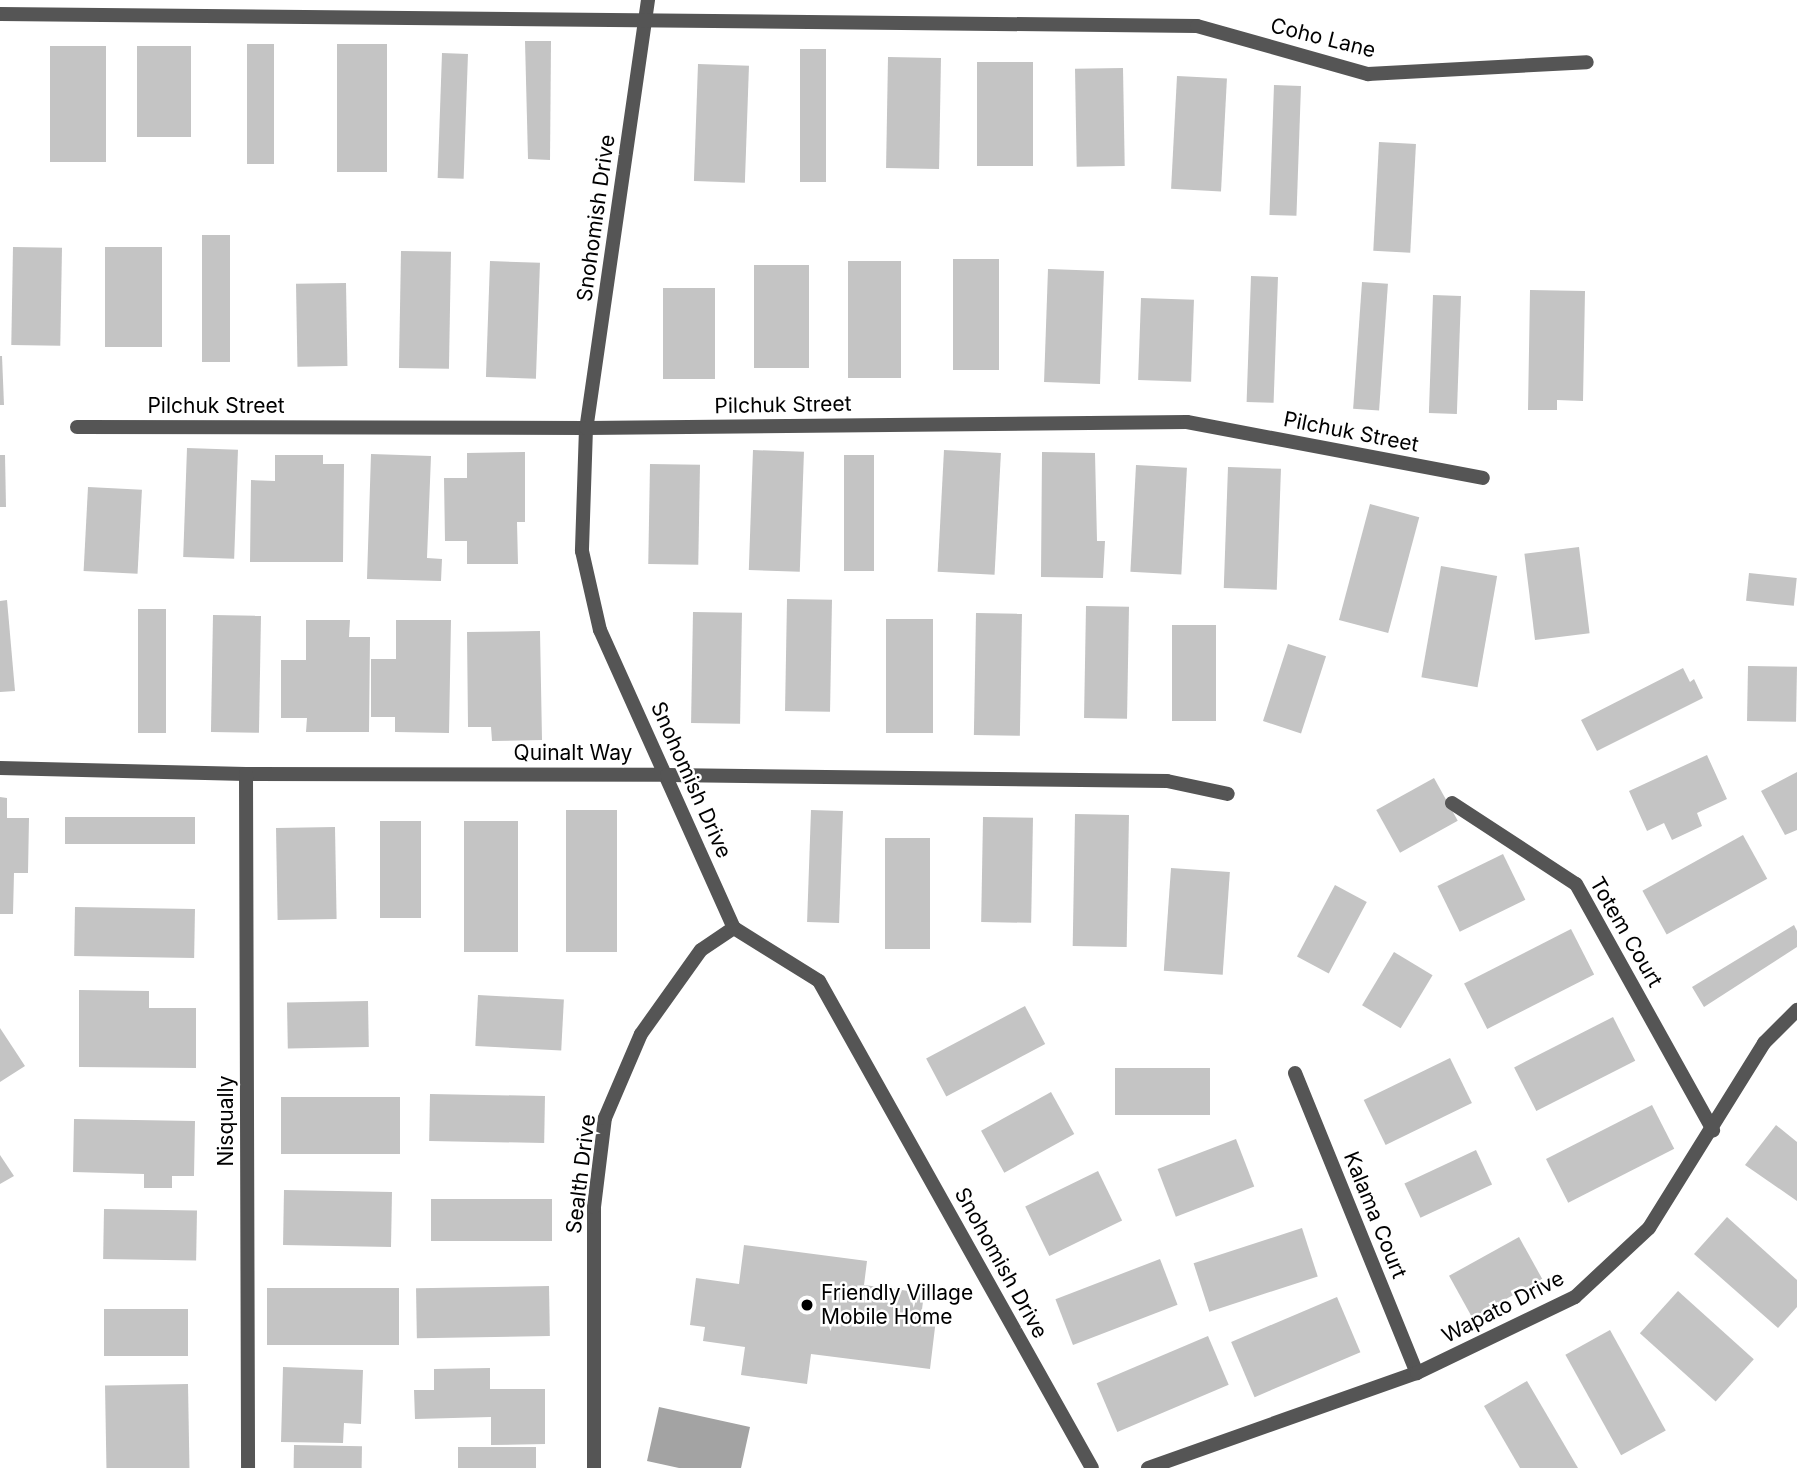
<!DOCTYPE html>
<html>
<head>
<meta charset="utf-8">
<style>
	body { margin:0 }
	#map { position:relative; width:1797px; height:1468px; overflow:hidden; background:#fff; font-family:Inter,sans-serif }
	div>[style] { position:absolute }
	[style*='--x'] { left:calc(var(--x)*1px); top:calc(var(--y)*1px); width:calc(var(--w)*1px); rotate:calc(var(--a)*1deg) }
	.water>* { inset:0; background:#a3a3a3 }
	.building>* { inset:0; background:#c4c4c4; transform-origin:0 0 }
	.service>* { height:14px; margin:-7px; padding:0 7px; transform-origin:7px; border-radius:7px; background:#555 }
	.minor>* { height:14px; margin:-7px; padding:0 7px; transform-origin:7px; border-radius:7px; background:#555 }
	.dots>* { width:19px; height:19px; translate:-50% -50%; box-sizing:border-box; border:4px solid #fff; border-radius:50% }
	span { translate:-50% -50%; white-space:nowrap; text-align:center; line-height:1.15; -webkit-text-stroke:5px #fff; paint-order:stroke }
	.street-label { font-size:21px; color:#000 }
	.poi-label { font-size:21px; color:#000 }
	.left { translate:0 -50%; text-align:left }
</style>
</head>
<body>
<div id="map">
	<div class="water">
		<i style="clip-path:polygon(659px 1407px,750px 1427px,741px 1468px,679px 1468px,647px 1461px)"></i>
	</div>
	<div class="building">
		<i style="clip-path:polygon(525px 41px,551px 41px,550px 160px,528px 159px)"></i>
		<i style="left:247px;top:44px;width:27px;height:120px"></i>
		<i style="left:337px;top:44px;width:50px;height:128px"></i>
		<i style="left:50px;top:46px;width:56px;height:116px"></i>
		<i style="left:137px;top:46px;width:54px;height:91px"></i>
		<i style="left:800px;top:49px;width:26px;height:133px"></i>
		<i style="left:442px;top:53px;width:26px;height:125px;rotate:2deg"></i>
		<i style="left:888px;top:57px;width:53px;height:111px;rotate:1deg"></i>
		<i style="left:977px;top:62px;width:56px;height:104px"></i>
		<i style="left:698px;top:64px;width:51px;height:117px;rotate:2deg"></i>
		<i style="left:1123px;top:68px;width:98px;height:48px;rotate:89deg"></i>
		<i style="left:1177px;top:76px;width:50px;height:113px;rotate:3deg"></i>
		<i style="left:1274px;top:85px;width:27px;height:130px;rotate:2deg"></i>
		<i style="left:1379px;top:142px;width:37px;height:109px;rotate:3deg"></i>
		<i style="left:202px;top:235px;width:28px;height:127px"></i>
		<i style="left:13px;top:247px;width:49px;height:98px;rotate:1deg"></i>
		<i style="left:105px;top:247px;width:57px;height:100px"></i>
		<i style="left:401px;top:251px;width:50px;height:117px;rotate:1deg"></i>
		<i style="left:953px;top:259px;width:46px;height:111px"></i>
		<i style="left:490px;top:261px;width:50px;height:116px;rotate:2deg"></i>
		<i style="left:848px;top:261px;width:53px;height:117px"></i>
		<i style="left:754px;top:265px;width:55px;height:103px"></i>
		<i style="left:1048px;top:269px;width:56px;height:113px;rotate:2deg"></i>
		<i style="left:1251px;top:276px;width:27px;height:126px;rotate:2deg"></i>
		<i style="left:1362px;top:282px;width:26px;height:127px;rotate:4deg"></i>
		<i style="left:346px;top:283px;width:83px;height:50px;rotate:89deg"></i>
		<i style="left:663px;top:288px;width:52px;height:91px"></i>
		<i style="clip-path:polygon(1530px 290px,1585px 291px,1583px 401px,1557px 400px,1557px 410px,1528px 410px)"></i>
		<i style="left:1433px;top:295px;width:28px;height:118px;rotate:2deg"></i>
		<i style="left:1141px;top:298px;width:53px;height:82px;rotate:2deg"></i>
		<i style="clip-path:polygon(0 356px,2px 356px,4px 405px,0 405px)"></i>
		<i style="left:187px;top:448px;width:51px;height:109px;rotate:2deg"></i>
		<i style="left:753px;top:450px;width:51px;height:120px;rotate:2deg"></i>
		<i style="left:944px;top:450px;width:57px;height:122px;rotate:3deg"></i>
		<i style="clip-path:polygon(525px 452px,525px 522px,517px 522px,518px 564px,467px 564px,467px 541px,445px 541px,444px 478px,467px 478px,467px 453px)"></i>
		<i style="clip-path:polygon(1042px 452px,1095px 453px,1097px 541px,1105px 541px,1103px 578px,1041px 577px)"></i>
		<i style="clip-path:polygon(371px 454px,431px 456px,427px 558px,442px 559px,441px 581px,367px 579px)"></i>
		<i style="clip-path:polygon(0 455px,5px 455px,6px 507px,0 507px)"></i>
		<i style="clip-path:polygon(275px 455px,323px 455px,323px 464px,344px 464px,343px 562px,250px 562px,251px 480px,275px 481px)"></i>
		<i style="left:844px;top:455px;width:30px;height:116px"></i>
		<i style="left:650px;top:464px;width:50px;height:100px;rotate:1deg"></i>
		<i style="left:1136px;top:465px;width:51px;height:107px;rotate:3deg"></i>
		<i style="left:1228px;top:467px;width:53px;height:121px;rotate:2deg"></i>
		<i style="left:88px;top:487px;width:54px;height:84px;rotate:3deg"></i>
		<i style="left:1370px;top:504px;width:51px;height:120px;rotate:15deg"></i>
		<i style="left:1579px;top:547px;width:87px;height:55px;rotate:83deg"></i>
		<i style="left:1441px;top:566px;width:57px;height:113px;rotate:10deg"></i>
		<i style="left:1749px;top:573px;width:48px;height:28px;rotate:6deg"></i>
		<i style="left:787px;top:599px;width:45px;height:112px;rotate:1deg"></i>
		<i style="clip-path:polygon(7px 600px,15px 691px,0 692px,0 601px)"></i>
		<i style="left:1086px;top:606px;width:43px;height:112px;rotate:1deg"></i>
		<i style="left:138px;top:609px;width:28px;height:124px"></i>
		<i style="left:693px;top:612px;width:49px;height:111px;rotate:1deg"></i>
		<i style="left:976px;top:613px;width:46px;height:122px;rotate:1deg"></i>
		<i style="left:213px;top:615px;width:48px;height:117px;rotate:1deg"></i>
		<i style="left:886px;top:619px;width:47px;height:114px"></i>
		<i style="clip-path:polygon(306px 620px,350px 620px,349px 637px,370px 637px,369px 732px,306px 732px,307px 718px,281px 718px,281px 660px,306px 660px)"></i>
		<i style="clip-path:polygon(396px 620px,451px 620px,449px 733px,395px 732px,395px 717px,371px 717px,371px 659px,396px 659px)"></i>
		<i style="left:1172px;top:625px;width:44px;height:96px"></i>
		<i style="clip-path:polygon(540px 631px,542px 740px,492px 741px,491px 727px,468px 727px,467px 632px)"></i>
		<i style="left:1288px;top:644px;width:40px;height:81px;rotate:18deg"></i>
		<i style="left:1748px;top:666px;width:49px;height:55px;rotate:1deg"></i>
		<i style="clip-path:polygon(1683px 668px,1690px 682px,1694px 679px,1703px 698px,1597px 751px,1581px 720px)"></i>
		<i style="clip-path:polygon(1707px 755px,1727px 799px,1697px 813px,1702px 826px,1672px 840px,1664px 823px,1647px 831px,1629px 791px)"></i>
		<i style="clip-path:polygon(1797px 772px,1797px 830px,1785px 835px,1761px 791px)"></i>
		<i style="left:1434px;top:778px;width:49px;height:66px;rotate:61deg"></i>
		<i style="clip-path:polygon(0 797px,7px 798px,7px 818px,29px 818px,28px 873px,14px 873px,13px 914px,0 914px)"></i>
		<i style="left:566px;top:810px;width:51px;height:142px"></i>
		<i style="left:811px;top:810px;width:32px;height:112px;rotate:2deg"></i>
		<i style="left:1075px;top:814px;width:54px;height:132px;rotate:1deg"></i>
		<i style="left:65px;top:817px;width:130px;height:27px"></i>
		<i style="left:983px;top:817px;width:50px;height:105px;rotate:1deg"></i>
		<i style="left:380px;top:821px;width:41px;height:97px"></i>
		<i style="left:464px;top:821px;width:54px;height:131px"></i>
		<i style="left:335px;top:827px;width:92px;height:59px;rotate:89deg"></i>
		<i style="left:1743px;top:835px;width:50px;height:115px;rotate:61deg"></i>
		<i style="left:885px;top:838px;width:45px;height:111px"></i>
		<i style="left:1503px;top:854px;width:51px;height:73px;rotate:64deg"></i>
		<i style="left:1171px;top:868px;width:59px;height:103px;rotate:4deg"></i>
		<i style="left:1335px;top:885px;width:36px;height:81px;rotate:28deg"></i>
		<i style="left:75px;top:907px;width:120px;height:49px;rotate:1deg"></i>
		<i style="clip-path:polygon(1794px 925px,1797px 931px,1797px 947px,1704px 1007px,1692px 987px)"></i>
		<i style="left:1571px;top:929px;width:51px;height:120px;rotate:63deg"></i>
		<i style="left:1394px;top:952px;width:45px;height:62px;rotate:31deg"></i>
		<i style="clip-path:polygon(79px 990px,149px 991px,149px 1008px,196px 1008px,196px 1068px,79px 1067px)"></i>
		<i style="left:478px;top:995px;width:86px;height:51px;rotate:3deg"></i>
		<i style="left:368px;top:1001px;width:46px;height:81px;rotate:89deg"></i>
		<i style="left:1025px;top:1006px;width:43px;height:112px;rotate:62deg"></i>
		<i style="left:1613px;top:1017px;width:49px;height:111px;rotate:63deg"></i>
		<i style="clip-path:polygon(0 1028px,25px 1066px,0 1082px)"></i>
		<i style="left:1450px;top:1058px;width:50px;height:96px;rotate:64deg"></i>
		<i style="left:1210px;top:1068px;width:47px;height:95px;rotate:90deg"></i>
		<i style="left:1051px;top:1092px;width:48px;height:80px;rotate:61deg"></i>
		<i style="left:430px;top:1094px;width:115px;height:47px;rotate:1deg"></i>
		<i style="left:281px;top:1097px;width:119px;height:57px"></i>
		<i style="left:1652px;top:1105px;width:49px;height:119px;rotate:63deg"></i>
		<i style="clip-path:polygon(74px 1119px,195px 1121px,194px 1176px,172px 1176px,172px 1188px,144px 1188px,144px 1174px,73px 1172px)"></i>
		<i style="clip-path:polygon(1776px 1125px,1797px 1142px,1797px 1201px,1745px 1165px)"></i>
		<i style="left:1236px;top:1139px;width:51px;height:84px;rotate:69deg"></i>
		<i style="left:1476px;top:1150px;width:38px;height:79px;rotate:65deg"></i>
		<i style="clip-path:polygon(0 1155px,14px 1176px,0 1184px)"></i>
		<i style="left:1098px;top:1171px;width:55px;height:81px;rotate:64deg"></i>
		<i style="left:284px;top:1190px;width:108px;height:55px;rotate:1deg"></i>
		<i style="left:431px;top:1199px;width:121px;height:42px"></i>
		<i style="left:104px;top:1209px;width:93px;height:50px;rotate:1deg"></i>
		<i style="clip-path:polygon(1727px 1217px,1797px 1280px,1797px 1307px,1778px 1328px,1694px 1254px)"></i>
		<i style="left:1302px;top:1228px;width:51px;height:114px;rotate:72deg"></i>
		<i style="left:1519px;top:1237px;width:48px;height:80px;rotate:61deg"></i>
		<i style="clip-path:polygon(744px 1245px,867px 1261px,864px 1285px,924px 1293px,921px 1318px,936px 1319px,930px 1369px,811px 1354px,807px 1384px,741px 1375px,745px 1347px,703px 1341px,705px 1327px,690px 1325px,696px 1278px,739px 1284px)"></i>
		<i style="left:1160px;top:1259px;width:49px;height:112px;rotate:69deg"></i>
		<i style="left:549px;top:1286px;width:50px;height:133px;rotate:89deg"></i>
		<i style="left:267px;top:1288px;width:132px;height:57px"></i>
		<i style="left:1678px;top:1291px;width:102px;height:57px;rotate:42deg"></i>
		<i style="left:1337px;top:1297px;width:60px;height:115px;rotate:67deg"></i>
		<i style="left:104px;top:1309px;width:84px;height:47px"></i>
		<i style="left:1610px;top:1330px;width:115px;height:51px;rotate:61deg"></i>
		<i style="left:1208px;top:1336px;width:53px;height:121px;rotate:67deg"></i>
		<i style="clip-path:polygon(283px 1367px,363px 1370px,361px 1424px,344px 1423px,343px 1443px,281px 1442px)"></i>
		<i style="clip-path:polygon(490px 1368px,490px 1389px,545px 1389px,545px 1444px,491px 1445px,491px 1417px,415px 1419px,414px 1390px,434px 1390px,434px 1369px)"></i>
		<i style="clip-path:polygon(1527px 1381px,1578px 1468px,1520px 1468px,1484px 1406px)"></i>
		<i style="left:188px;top:1384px;width:84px;height:83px;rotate:89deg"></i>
		<i style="left:294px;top:1445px;width:68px;height:23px;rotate:1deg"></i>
		<i style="left:536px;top:1447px;width:21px;height:78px;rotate:90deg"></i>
	</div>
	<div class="service">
		<i style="--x:1452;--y:803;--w:148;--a:33.2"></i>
		<i style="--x:1576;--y:884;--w:282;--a:60.9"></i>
		<i style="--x:1295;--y:1073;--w:324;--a:67.9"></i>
	</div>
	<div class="minor">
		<i style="--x:648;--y:0;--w:432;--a:98.2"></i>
		<i style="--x:586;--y:428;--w:123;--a:91.9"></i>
		<i style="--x:582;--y:551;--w:81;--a:77.2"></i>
		<i style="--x:600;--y:630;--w:327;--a:65.8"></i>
		<i style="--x:734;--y:928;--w:100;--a:31.9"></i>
		<i style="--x:819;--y:981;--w:558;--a:60.73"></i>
		<i style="--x:0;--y:14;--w:1197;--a:0.57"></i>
		<i style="--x:1197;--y:26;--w:178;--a:15.7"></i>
		<i style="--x:1368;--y:74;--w:219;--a:-3.1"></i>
		<i style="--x:77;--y:427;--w:509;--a:0.11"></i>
		<i style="--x:586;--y:428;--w:601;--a:-0.57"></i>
		<i style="--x:1187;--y:422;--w:301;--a:10.7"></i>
		<i style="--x:0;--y:768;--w:246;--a:1.4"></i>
		<i style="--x:246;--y:774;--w:421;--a:0.1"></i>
		<i style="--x:667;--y:775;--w:500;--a:0.69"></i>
		<i style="--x:1167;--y:781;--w:62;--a:12"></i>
		<i style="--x:246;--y:774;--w:694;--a:89.83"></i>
		<i style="--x:594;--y:1468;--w:261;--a:-90"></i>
		<i style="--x:594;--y:1207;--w:90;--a:-83"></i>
		<i style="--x:605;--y:1118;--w:91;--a:-66.8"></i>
		<i style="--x:641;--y:1034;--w:103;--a:-54.5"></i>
		<i style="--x:701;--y:950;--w:40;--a:-34"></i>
		<i style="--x:1148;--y:1468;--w:285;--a:-19.5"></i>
		<i style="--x:1417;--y:1373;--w:175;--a:-25.7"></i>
		<i style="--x:1575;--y:1297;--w:101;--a:-43"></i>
		<i style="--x:1649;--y:1228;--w:218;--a:-58.1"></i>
		<i style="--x:1764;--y:1043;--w:47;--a:-45"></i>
	</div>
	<div class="dots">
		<i style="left:807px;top:1305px;background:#000"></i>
	</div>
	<div class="street-label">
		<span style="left:1323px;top:38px;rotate:14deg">Coho Lane</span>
		<span style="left:596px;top:218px;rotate:-82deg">Snohomish Drive</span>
		<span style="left:783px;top:405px;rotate:-1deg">Pilchuk Street</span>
		<span style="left:216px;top:406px">Pilchuk Street</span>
		<span style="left:1351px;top:432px;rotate:11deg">Pilchuk Street</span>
		<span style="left:573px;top:753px">Quinalt Way</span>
		<span style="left:691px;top:780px;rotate:66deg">Snohomish Drive</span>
		<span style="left:1626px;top:932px;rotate:60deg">Totem Court</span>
		<span style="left:226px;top:1121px;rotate:-90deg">Nisqually</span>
		<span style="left:581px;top:1174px;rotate:-83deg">Sealth Drive</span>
		<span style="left:1375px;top:1215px;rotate:68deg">Kalama Court</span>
		<span style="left:1001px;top:1263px;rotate:61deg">Snohomish Drive</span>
		<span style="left:1503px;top:1307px;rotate:-27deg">Wapato Drive</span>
	</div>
	<div class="poi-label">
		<span class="left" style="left:821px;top:1305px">Friendly Village<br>Mobile Home</span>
	</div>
</div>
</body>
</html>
